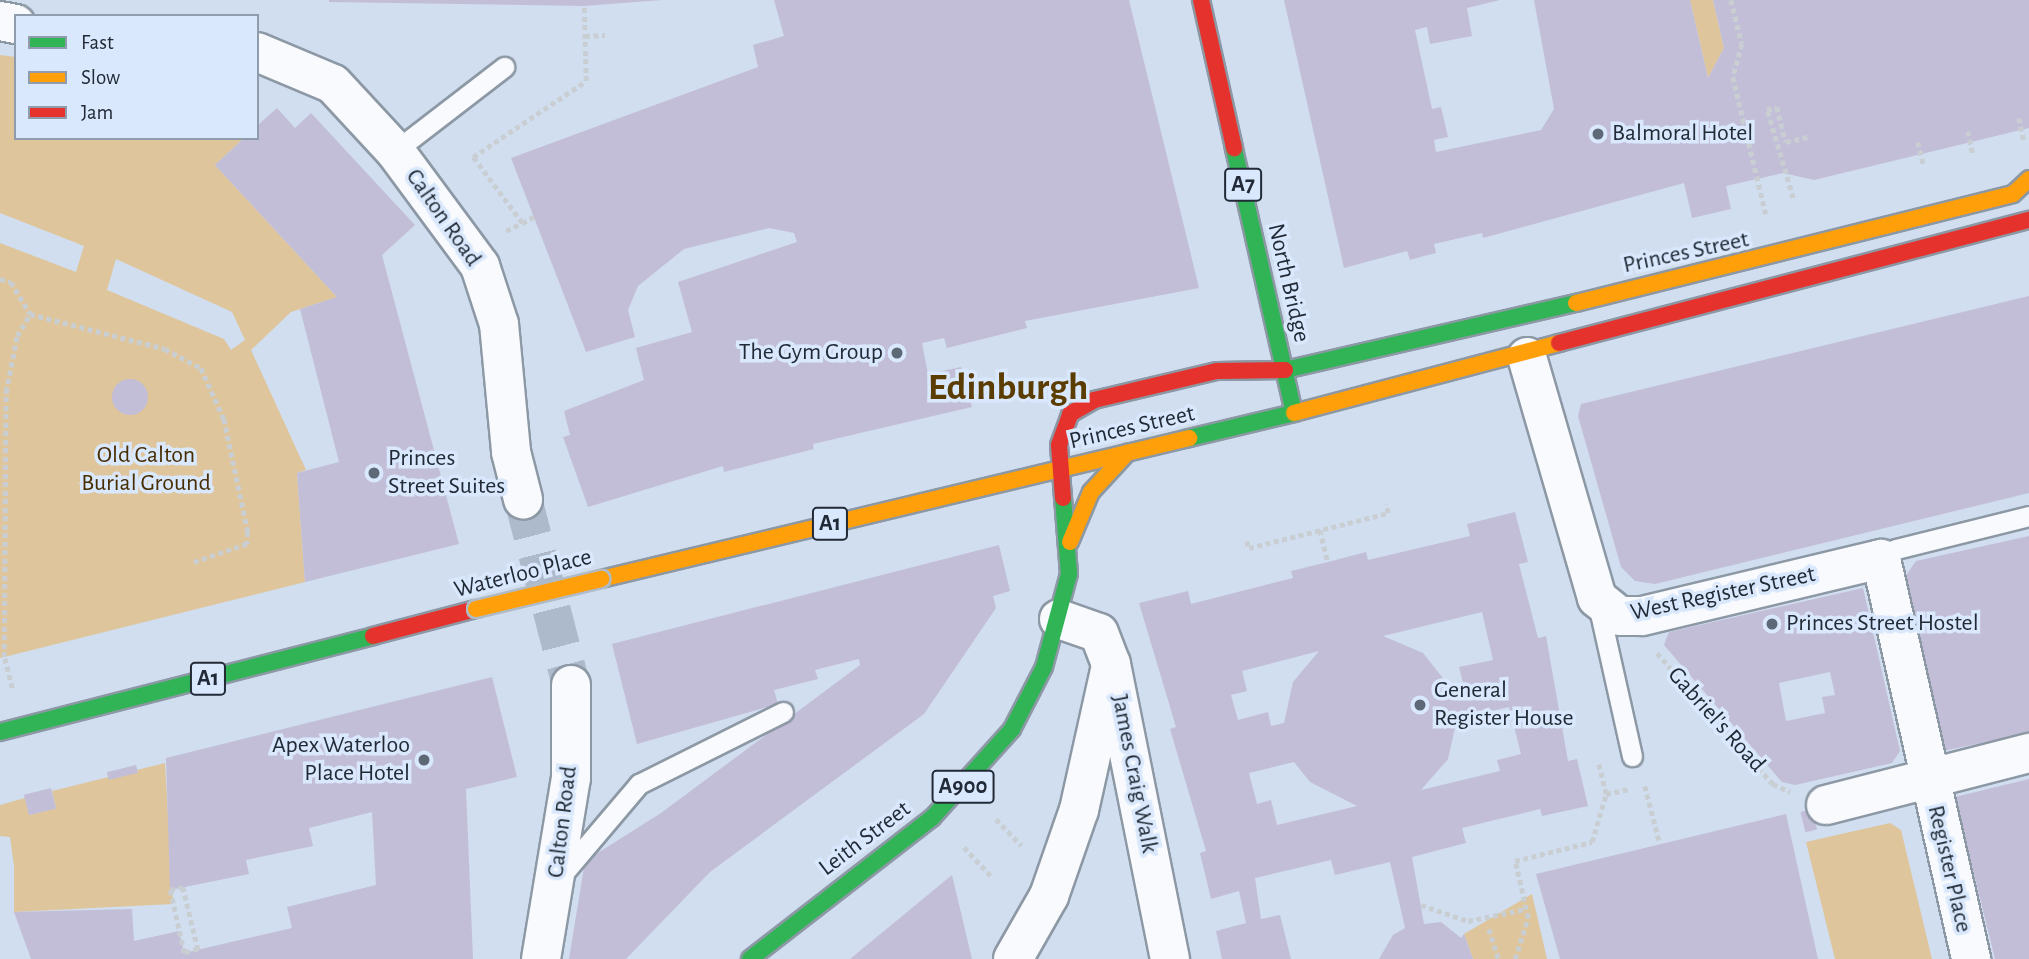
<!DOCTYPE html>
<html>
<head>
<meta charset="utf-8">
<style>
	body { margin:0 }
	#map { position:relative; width:2029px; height:959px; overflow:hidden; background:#d0def0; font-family:"Alegreya Sans",sans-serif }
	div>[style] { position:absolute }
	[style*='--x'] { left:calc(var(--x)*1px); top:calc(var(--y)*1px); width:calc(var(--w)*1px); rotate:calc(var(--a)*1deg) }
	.green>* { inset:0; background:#dec59b }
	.building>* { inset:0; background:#c3bed7; transform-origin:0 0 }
	.round { border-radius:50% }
	.street-tunnel>* { height:38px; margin-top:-19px; transform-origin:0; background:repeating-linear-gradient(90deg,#adbacb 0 38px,transparent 0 57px) }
	.path>* { height:4.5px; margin-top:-2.25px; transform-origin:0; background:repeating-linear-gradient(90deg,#c9ced3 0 5px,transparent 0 8.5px) }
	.roads { filter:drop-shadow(2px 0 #8d98a5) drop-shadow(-2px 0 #8d98a5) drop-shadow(0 2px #8d98a5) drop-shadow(0 -2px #8d98a5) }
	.lane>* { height:19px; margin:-9.5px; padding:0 9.5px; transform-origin:9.5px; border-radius:9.5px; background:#f8fafd }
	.street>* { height:38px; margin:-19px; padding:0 19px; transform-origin:19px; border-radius:19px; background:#f8fafd }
	.fast>* { height:16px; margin:-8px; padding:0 8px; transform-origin:8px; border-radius:8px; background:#30b455 }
	.slow>* { height:16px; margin:-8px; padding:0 8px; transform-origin:8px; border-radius:8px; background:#ff9f0a }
	.jam>* { height:16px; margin:-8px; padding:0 8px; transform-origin:8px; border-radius:8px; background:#e5322d }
	.bridges { filter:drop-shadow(2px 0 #b0bbc8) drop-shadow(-2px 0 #b0bbc8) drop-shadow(0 2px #b0bbc8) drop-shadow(0 -2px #b0bbc8) }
	.slow-bridge>* { height:16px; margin:-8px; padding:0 8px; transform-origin:8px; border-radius:8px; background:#ff9f0a }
	.dots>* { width:19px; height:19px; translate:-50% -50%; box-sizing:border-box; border:4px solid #d9e8fc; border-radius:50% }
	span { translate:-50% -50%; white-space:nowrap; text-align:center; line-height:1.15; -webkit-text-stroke:7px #d9e8fc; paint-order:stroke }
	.shield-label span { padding:2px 5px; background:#d9e8fc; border:2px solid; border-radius:5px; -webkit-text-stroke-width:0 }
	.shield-label { font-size:23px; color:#212a36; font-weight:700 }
	.poi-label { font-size:24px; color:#212a36 }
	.left { translate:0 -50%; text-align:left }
	.right { translate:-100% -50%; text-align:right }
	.street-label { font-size:24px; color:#212a36 }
	.park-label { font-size:24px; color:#472d00 }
	.town-label { font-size:38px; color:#5b3c01; font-weight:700 }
	.legend { position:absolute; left:14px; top:14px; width:245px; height:126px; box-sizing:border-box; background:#d9e8fc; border:2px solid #8f9cad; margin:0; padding:9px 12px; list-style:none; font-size:21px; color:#212a36 }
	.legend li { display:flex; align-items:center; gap:14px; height:35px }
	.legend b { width:35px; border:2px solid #8f9cad }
</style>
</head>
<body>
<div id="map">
	<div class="green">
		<i style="clip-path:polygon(1690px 0,1713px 0,1724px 48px,1708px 78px)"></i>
		<i style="clip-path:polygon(evenodd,0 55px,16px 57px,16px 138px,244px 138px,215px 165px,337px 297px,291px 312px,251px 350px,306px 470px,297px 473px,305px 582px,0 658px,0 243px,76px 272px,84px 246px,0 213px,0 55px,116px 259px,232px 312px,245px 340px,231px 350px,224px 339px,107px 290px,116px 259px)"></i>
		<i style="clip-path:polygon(165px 763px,173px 904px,14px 912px,14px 866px,10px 837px,0 836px,0 805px,25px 798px,30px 815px,56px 808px,52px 791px)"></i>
		<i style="clip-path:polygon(1890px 823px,1901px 830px,1932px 959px,1835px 959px,1806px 842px)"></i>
		<i style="clip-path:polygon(1532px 894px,1547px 959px,1473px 959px,1464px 934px)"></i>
	</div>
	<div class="building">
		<i style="clip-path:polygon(662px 0,584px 6px,329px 2px,329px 0)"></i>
		<i style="clip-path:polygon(774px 0,1129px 0,1199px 288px,1025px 321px,1027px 328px,947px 348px,944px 338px,922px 343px,928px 374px,961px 367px,972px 407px,813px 444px,814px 449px,724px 472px,723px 466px,588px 507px,563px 437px,570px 435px,564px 411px,644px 380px,636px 348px,692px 332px,678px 282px,797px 242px,794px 233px,769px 228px,684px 249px,638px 286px,628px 310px,635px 337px,586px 352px,511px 158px,758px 67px,753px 45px,784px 36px)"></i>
		<i style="clip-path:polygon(1284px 0,1500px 0,1467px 8px,1472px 36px,1430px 44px,1427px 27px,1415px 30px,1432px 109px,1441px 107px,1448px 137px,1434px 140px,1436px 152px,1541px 130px,1554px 109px,1534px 0,1690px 0,1708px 78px,1724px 48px,1713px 0,2029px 0,2029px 128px,1814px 180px,1783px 173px,1726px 186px,1731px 209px,1692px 218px,1684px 183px,1483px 238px,1482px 233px,1434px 244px,1436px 253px,1424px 256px,1410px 260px,1407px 251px,1344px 268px)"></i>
		<i style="clip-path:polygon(277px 108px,295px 128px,311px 113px,415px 225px,382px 255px,459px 544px,305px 582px,297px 473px,339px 462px,300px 309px,337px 297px,215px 165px,244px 138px,257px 138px,257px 126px)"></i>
		<i style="clip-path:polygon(2029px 296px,2029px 493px,1655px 584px,1635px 581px,1621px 567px,1578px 416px,1581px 404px)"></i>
		<i class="round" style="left:112px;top:379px;width:36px;height:36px"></i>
		<i style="clip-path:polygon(evenodd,1515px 512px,1528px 562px,1519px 564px,1538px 638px,1546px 636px,1568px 761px,1577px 759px,1588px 806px,1542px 816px,1540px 809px,1462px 828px,1466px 843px,1412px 857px,1424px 924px,1441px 922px,1461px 938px,1464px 934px,1473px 959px,1379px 959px,1393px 935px,1405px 928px,1390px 862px,1335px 875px,1331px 860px,1255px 878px,1261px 919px,1280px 915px,1291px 959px,1222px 959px,1216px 931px,1246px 923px,1239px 891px,1211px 899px,1200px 853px,1206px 851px,1170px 729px,1176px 727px,1139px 603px,1188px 591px,1191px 604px,1293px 578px,1291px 571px,1328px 562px,1366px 552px,1368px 560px,1470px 536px,1467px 524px,1515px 512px,1482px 612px,1493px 660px,1459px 667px,1463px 683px,1450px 687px,1423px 653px,1383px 636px,1482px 612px,1515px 512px,1319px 651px,1293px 682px,1284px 723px,1271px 726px,1268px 712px,1238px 720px,1231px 695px,1247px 691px,1242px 671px,1319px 651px,1515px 512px,1509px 707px,1521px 754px,1497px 760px,1500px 771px,1421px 790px,1448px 759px,1457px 719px,1509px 707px,1515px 512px,1294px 762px,1310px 782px,1357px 806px,1277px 825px,1271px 800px,1257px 804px,1249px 773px,1294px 762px)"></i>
		<i style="clip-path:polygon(2029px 536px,2029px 733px,1943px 751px,1904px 578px,1916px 561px)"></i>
		<i style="clip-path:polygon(999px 545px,1010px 591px,993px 596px,996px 608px,924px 714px,710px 872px,626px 959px,569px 959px,585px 861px,661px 813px,860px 665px,859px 659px,815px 670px,818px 679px,774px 690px,778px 704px,637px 744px,612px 644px)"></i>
		<i style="clip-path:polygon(evenodd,1863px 588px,1900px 751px,1892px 763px,1795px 785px,1782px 782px,1664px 645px,1666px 639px,1669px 632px,1863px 588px,1830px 672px,1835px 695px,1822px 697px,1825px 713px,1786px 721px,1779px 683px,1830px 672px)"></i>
		<i style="clip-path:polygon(492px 677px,517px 777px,466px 789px,473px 959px,31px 959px,14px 912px,132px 909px,134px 941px,179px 931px,184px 953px,292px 928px,287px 907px,376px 885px,372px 812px,309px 828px,313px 846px,246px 860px,249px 874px,170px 890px,166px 758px)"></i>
		<i style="left:136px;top:765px;width:8px;height:30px;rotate:76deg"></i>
		<i style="clip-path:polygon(2029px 779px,2029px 959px,1995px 959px,1955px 797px)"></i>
		<i style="left:51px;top:788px;width:21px;height:28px;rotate:76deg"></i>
		<i style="left:1812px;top:809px;width:21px;height:12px;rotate:76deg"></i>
		<i style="clip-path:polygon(1786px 814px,1818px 959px,1560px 959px,1536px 874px)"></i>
		<i style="clip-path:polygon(952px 875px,972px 959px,850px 959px)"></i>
	</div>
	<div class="street-tunnel">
		<i style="--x:523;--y:499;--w:192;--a:75.5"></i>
	</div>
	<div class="path">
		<i style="--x:1731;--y:0;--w:45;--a:76"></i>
		<i style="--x:1742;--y:44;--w:34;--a:105"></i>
		<i style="--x:1733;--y:77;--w:141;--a:76.5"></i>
		<i style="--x:585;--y:36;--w:20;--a:-3"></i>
		<i style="--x:2019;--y:118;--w:24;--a:78"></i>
		<i style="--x:1968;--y:131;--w:24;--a:78"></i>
		<i style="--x:1918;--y:142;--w:25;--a:76"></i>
		<i style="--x:1793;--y:198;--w:92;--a:-106.5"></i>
		<i style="--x:1767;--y:110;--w:10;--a:-17"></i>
		<i style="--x:1777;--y:107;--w:36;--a:76"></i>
		<i style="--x:1786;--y:142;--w:22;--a:-13"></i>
		<i style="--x:522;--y:223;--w:15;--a:-28"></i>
		<i style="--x:506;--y:231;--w:18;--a:-27"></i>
		<i style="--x:522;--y:223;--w:82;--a:-126.6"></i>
		<i style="--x:473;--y:157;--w:136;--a:-33.9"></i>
		<i style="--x:586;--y:81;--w:75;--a:-91.5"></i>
		<i style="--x:0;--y:279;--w:11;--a:15"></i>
		<i style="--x:11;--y:282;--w:37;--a:59"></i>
		<i style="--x:30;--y:314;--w:139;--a:14.5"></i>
		<i style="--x:165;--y:349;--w:41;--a:27.8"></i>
		<i style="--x:201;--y:368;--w:56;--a:65.7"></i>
		<i style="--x:224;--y:419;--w:116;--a:78"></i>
		<i style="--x:248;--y:532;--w:12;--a:95"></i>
		<i style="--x:247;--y:544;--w:58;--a:160.9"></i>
		<i style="--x:1320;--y:530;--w:33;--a:76"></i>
		<i style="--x:1247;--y:541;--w:7;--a:74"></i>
		<i style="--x:1249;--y:548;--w:143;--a:-14.1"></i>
		<i style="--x:1388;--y:513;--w:9;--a:-103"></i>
		<i style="--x:1657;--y:653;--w:175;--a:48.5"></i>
		<i style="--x:1773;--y:784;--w:19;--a:25"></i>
		<i style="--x:12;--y:688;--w:32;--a:-104"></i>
		<i style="--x:4;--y:657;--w:265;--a:-89.6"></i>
		<i style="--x:6;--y:392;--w:57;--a:-78.9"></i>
		<i style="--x:17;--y:336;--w:26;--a:-59"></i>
		<i style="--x:1645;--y:786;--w:60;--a:75.5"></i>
		<i style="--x:1606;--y:794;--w:24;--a:-12"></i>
		<i style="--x:996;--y:819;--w:37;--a:46"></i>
		<i style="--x:964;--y:847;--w:42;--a:46.9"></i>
		<i style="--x:183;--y:887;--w:64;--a:76.4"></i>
		<i style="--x:198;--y:949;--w:15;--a:164"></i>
		<i style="--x:184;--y:953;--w:65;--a:-102.5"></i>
		<i style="--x:170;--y:890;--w:13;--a:-13"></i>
		<i style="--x:1421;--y:905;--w:50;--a:18.8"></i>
		<i style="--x:1468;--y:921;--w:59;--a:-11.7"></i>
		<i style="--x:1489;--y:929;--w:32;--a:72"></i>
		<i style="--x:1515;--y:959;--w:43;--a:-72.4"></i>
		<i style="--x:1528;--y:918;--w:58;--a:-102.8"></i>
		<i style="--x:1515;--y:861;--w:79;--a:-13.9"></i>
		<i style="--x:1592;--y:842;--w:50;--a:-73.7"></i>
		<i style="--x:1606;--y:794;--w:32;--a:-104"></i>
	</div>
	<div class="roads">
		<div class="lane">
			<i style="--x:395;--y:151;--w:138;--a:-37.6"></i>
			<i style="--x:1881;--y:559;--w:18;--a:-34"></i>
			<i style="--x:1896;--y:549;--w:137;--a:-13.9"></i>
			<i style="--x:1598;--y:604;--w:156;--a:77.4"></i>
			<i style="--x:566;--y:870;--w:113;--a:-49.7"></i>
			<i style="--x:639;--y:784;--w:161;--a:-26.6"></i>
		</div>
		<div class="street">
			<i style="--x:0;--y:21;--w:16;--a:11"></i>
			<i style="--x:257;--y:52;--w:82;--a:22.8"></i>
			<i style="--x:333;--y:84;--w:91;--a:47.2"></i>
			<i style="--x:395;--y:151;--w:143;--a:53.5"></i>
			<i style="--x:480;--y:266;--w:61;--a:71.9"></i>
			<i style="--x:499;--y:324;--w:129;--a:84.6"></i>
			<i style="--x:511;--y:452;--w:49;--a:75.7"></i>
			<i style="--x:1527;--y:357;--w:251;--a:73.8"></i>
			<i style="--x:1597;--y:598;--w:28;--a:39"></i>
			<i style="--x:1619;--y:616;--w:23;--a:0"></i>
			<i style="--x:1642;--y:616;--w:246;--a:-13.4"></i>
			<i style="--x:1881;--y:559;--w:410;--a:77.3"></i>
			<i style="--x:1059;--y:619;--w:42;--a:19.3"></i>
			<i style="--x:1099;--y:633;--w:33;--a:69"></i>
			<i style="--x:1111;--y:664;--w:301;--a:78.7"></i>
			<i style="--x:1826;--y:805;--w:210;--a:-14.4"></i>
			<i style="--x:541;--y:959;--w:183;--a:-80.6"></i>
			<i style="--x:571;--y:778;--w:93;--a:-90"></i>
			<i style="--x:1013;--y:959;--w:73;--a:-60.3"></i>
			<i style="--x:1049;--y:896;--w:91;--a:-70.8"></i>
			<i style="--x:1079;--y:810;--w:143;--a:-77.5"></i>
		</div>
		<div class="fast">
			<i style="--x:1285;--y:370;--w:299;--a:-13"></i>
			<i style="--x:1189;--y:438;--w:108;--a:-13.4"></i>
			<i style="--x:1294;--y:413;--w:272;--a:-102.8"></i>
			<i style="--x:0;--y:732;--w:385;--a:-14.4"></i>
			<i style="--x:750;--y:959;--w:230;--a:-37.8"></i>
			<i style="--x:932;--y:818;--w:120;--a:-48"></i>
			<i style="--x:1012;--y:729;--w:70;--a:-62.7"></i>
			<i style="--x:1044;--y:667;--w:96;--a:-75"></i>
			<i style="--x:1069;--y:574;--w:76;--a:-94.5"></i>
		</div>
		<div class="slow">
			<i style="--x:1576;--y:303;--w:450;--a:-14"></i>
			<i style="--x:2013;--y:194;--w:22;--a:-43"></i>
			<i style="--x:1294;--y:413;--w:274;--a:-14.8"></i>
			<i style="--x:1070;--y:542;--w:54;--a:-67.2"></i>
			<i style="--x:1091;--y:492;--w:54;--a:-47.2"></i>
			<i style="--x:601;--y:579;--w:605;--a:-13.48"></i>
		</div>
		<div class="jam">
			<i style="--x:1201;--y:0;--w:152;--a:77.4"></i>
			<i style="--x:1559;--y:343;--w:486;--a:-14.7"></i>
			<i style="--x:1063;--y:498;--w:53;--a:-94.3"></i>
			<i style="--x:1059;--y:445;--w:33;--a:-70"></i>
			<i style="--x:1070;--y:414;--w:28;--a:-30"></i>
			<i style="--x:1094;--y:400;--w:126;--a:-13.3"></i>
			<i style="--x:1217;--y:371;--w:68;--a:-0.8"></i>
			<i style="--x:373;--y:636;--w:106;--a:-14.7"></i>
		</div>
	</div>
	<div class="bridges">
		<div class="slow-bridge">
			<i style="--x:476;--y:609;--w:129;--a:-13.5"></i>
		</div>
	</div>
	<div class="dots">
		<i style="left:1598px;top:134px;background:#5e6977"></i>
		<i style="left:897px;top:353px;background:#5e6977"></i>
		<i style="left:374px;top:473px;background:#5e6977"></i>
		<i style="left:1772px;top:624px;background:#5e6977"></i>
		<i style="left:1420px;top:705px;background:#5e6977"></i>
		<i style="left:424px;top:760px;background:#5e6977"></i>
	</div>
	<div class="shield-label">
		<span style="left:1243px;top:185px">A7</span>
		<span style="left:830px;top:524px">A1</span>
		<span style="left:208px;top:679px">A1</span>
		<span style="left:963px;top:787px">A900</span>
	</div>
	<div class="poi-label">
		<span class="left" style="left:1612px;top:134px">Balmoral Hotel</span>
		<span class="right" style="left:883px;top:353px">The Gym Group</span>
		<span class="left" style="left:388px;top:473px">Princes<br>Street Suites</span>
		<span class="left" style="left:1786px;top:624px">Princes Street Hostel</span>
		<span class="left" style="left:1434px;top:705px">General<br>Register House</span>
		<span class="right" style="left:410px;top:760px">Apex Waterloo<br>Place Hotel</span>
	</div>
	<div class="street-label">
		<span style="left:443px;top:218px;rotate:55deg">Calton Road</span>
		<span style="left:1686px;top:253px;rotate:-12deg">Princes Street</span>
		<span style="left:1288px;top:283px;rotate:77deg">North Bridge</span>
		<span style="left:1132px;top:428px;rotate:-13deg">Princes Street</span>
		<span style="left:523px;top:574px;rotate:-14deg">Waterloo Place</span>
		<span style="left:1723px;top:594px;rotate:-12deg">West Register Street</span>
		<span style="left:1716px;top:720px;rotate:48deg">Gabriel's Road</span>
		<span style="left:1134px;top:774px;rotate:79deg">James Craig Walk</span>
		<span style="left:563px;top:822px;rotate:-83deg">Calton Road</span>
		<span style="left:865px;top:839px;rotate:-37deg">Leith Street</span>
		<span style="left:1949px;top:869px;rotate:77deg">Register Place</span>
	</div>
	<div class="park-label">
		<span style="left:146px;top:470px">Old Calton<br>Burial Ground</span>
	</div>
	<div class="town-label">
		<span style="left:1008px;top:389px">Edinburgh</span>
	</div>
	<ul class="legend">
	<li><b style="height:9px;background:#30b455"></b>Fast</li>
	<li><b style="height:9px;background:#ff9f0a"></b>Slow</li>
	<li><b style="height:9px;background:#e5322d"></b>Jam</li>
	</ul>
</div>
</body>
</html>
